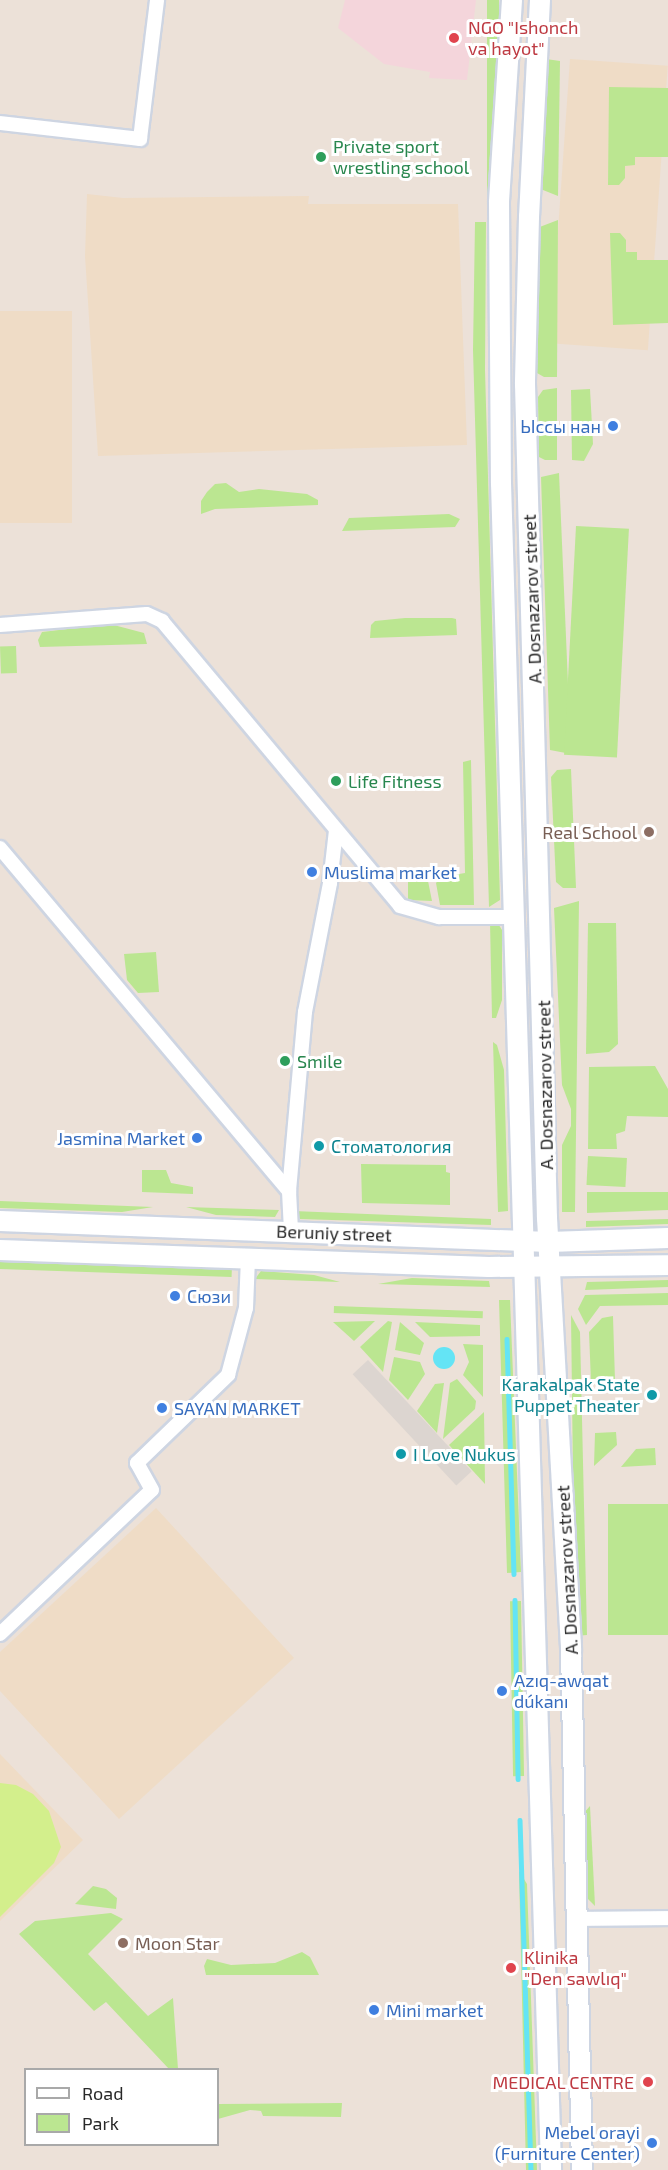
<!DOCTYPE html>
<html>
<head>
<meta charset="utf-8">
<style>
	body { margin:0 }
	#map { position:relative; width:668px; height:2170px; overflow:hidden; background:#ece1d8; font-family:"Exo 2",sans-serif }
	div>[style] { position:absolute }
	[style*='--x'] { left:calc(var(--x)*1px); top:calc(var(--y)*1px); width:calc(var(--w)*1px); rotate:calc(var(--a)*1deg) }
	.education>* { inset:0; background:#efdcc6; transform-origin:0 0 }
	.medical>* { inset:0; background:#f4d5db }
	.green>* { inset:0; background:#bbe691; transform-origin:0 0 }
	.pitch>* { inset:0; background:#d3ef8c }
	.plaza>* { inset:0; background:#dcd5d0; transform-origin:0 0 }
	.water>* { inset:0; background:#64e4f5 }
	.round { border-radius:50% }
	.stream>* { height:4.5px; margin:-2.25px; padding:0 2.25px; transform-origin:2.25px; border-radius:2.25px; background:#64e4f5 }
	.roads { filter:drop-shadow(2px 0 #ced5e2) drop-shadow(-2px 0 #ced5e2) drop-shadow(0 2px #ced5e2) drop-shadow(0 -2px #ced5e2) }
	.street>* { height:14px; margin:-7px; padding:0 7px; transform-origin:7px; border-radius:7px; background:#fff }
	.secondary>* { height:20px; margin:-10px; padding:0 10px; transform-origin:10px; border-radius:10px; background:#fff }
	.dots>* { width:16px; height:16px; translate:-50% -50%; box-sizing:border-box; border:3px solid #fff; border-radius:50% }
	span { translate:-50% -50%; white-space:nowrap; text-align:center; line-height:1.15; -webkit-text-stroke:6px #fff; paint-order:stroke }
	.health-label { font-size:18px; color:#be3a42 }
	.left { translate:0 -50%; text-align:left }
	.right { translate:-100% -50%; text-align:right }
	.leisure-label { font-size:18px; color:#27864d }
	.shop-label { font-size:18px; color:#366cbe }
	.street-label { font-size:18px; color:#282828 }
	.education-label { font-size:18px; color:#785e54 }
	.culture-label { font-size:18px; color:#0d838f }
	.legend { position:absolute; left:24px; top:2068px; width:195px; height:78px; box-sizing:border-box; background:#fff; border:2px solid #a9a9a9; margin:0; padding:8px 10px; list-style:none; font-size:18px; color:#282828 }
	.legend li { display:flex; align-items:center; gap:12px; height:30px }
	.legend b { width:30px; border:2px solid #a9a9a9 }
</style>
</head>
<body>
<div id="map">
	<div class="education">
		<i style="left:570px;top:59px;width:98px;height:285px;rotate:4deg"></i>
		<i style="clip-path:polygon(87px 194px,123px 198px,309px 196px,308px 204px,458px 204px,467px 445px,98px 456px,85px 256px)"></i>
		<i style="left:72px;top:311px;width:212px;height:72px;rotate:90deg"></i>
		<i style="clip-path:polygon(156px 1508px,294px 1658px,119px 1819px,0 1691px,0 1652px)"></i>
		<i style="clip-path:polygon(0 1754px,83px 1840px,0 1921px)"></i>
	</div>
	<div class="medical">
		<i style="clip-path:polygon(345px 0,476px 0,467px 80px,429px 78px,430px 72px,384px 64px,338px 28px)"></i>
	</div>
	<div class="green">
		<i style="left:487px;top:0;width:12px;height:212px"></i>
		<i style="clip-path:polygon(546px 59px,560px 61px,558px 196px,538px 188px)"></i>
		<i style="clip-path:polygon(609px 87px,668px 88px,668px 157px,635px 157px,635px 165px,625px 166px,625px 178px,619px 185px,608px 185px)"></i>
		<i style="clip-path:polygon(558px 220px,557px 377px,544px 377px,537px 373px,537px 228px)"></i>
		<i style="clip-path:polygon(475px 222px,486px 222px,485px 370px,500px 900px,489px 907px,473px 350px)"></i>
		<i style="clip-path:polygon(610px 233px,620px 233px,626px 240px,626px 252px,637px 252px,637px 260px,668px 260px,668px 323px,613px 325px)"></i>
		<i style="clip-path:polygon(557px 388px,557px 460px,545px 460px,539px 457px,538px 397px,543px 390px)"></i>
		<i style="clip-path:polygon(590px 389px,593px 444px,584px 461px,572px 460px,571px 390px)"></i>
		<i style="clip-path:polygon(559px 473px,571px 754px,550px 750px,541px 477px)"></i>
		<i style="clip-path:polygon(226px 483px,239px 492px,259px 489px,307px 494px,318px 500px,318px 505px,215px 509px,201px 514px,201px 501px,207px 492px,215px 484px)"></i>
		<i style="clip-path:polygon(449px 514px,460px 519px,455px 527px,342px 531px,349px 518px)"></i>
		<i style="left:576px;top:526px;width:53px;height:229px;rotate:3deg"></i>
		<i style="clip-path:polygon(405px 618px,452px 618px,456px 619px,457px 635px,370px 638px,371px 625px,375px 621px)"></i>
		<i style="clip-path:polygon(110px 624px,144px 633px,147px 644px,40px 647px,38px 640px,42px 632px)"></i>
		<i style="left:16px;top:646px;width:27px;height:16px;rotate:88deg"></i>
		<i style="clip-path:polygon(471px 760px,474px 905px,440px 905px,436px 883px,441px 877px,465px 873px,463px 762px)"></i>
		<i style="clip-path:polygon(571px 769px,576px 888px,563px 888px,556px 882px,551px 777px,557px 770px)"></i>
		<i style="clip-path:polygon(408px 876px,427px 876px,432px 901px,408px 900px)"></i>
		<i style="clip-path:polygon(579px 901px,575px 1212px,562px 1212px,562px 1145px,571px 1126px,571px 1109px,562px 1085px,554px 908px)"></i>
		<i style="clip-path:polygon(490px 922px,497px 922px,502px 930px,502px 1000px,496px 1018px,492px 1018px)"></i>
		<i style="clip-path:polygon(588px 923px,616px 923px,618px 1044px,609px 1052px,586px 1054px)"></i>
		<i style="clip-path:polygon(156px 952px,159px 992px,138px 993px,127px 980px,124px 954px)"></i>
		<i style="clip-path:polygon(493px 1042px,497px 1045px,504px 1070px,508px 1211px,498px 1212px)"></i>
		<i style="clip-path:polygon(655px 1066px,668px 1089px,668px 1117px,627px 1116px,625px 1131px,616px 1134px,617px 1149px,588px 1149px,589px 1067px)"></i>
		<i style="left:588px;top:1156px;width:39px;height:29px;rotate:3deg"></i>
		<i style="clip-path:polygon(361px 1164px,446px 1165px,446px 1172px,450px 1173px,450px 1205px,362px 1203px)"></i>
		<i style="clip-path:polygon(142px 1170px,166px 1170px,171px 1183px,193px 1187px,193px 1194px,142px 1192px)"></i>
		<i style="clip-path:polygon(587px 1192px,668px 1192px,668px 1210px,587px 1213px)"></i>
		<i style="clip-path:polygon(0 1201px,153px 1207px,122px 1212px,0 1208px)"></i>
		<i style="clip-path:polygon(186px 1207px,279px 1210px,275px 1217px,216px 1215px)"></i>
		<i style="clip-path:polygon(293px 1211px,491px 1219px,491px 1225px,300px 1219px)"></i>
		<i style="clip-path:polygon(668px 1219px,668px 1224px,586px 1227px,586px 1221px)"></i>
		<i style="left:0;top:1261px;width:232px;height:8px;rotate:2deg"></i>
		<i style="clip-path:polygon(261px 1271px,314px 1275px,340px 1282px,255px 1279px)"></i>
		<i style="clip-path:polygon(412px 1278px,489px 1281px,490px 1287px,378px 1284px)"></i>
		<i style="clip-path:polygon(668px 1280px,668px 1287px,585px 1290px,587px 1282px)"></i>
		<i style="clip-path:polygon(668px 1293px,668px 1305px,600px 1306px,586px 1325px,578px 1309px,585px 1295px)"></i>
		<i style="clip-path:polygon(499px 1300px,510px 1300px,521px 1572px,507px 1573px)"></i>
		<i style="left:334px;top:1306px;width:149px;height:7px;rotate:2deg"></i>
		<i style="clip-path:polygon(571px 1315px,580px 1332px,587px 1635px,575px 1636px)"></i>
		<i style="clip-path:polygon(613px 1316px,615px 1381px,591px 1382px,589px 1332px,602px 1318px)"></i>
		<i style="clip-path:polygon(375px 1321px,354px 1341px,333px 1322px,374px 1321px)"></i>
		<i style="clip-path:polygon(388px 1321px,392px 1322px,383px 1372px,360px 1347px)"></i>
		<i style="clip-path:polygon(400px 1322px,424px 1343px,420px 1355px,395px 1350px)"></i>
		<i style="clip-path:polygon(415px 1322px,480px 1325px,480px 1336px,430px 1337px)"></i>
		<i style="clip-path:polygon(463px 1344px,483px 1345px,483px 1397px,463px 1375px,469px 1362px)"></i>
		<i style="clip-path:polygon(394px 1357px,420px 1362px,425px 1374px,408px 1400px,389px 1380px)"></i>
		<i style="clip-path:polygon(457px 1379px,476px 1401px,475px 1409px,443px 1439px,450px 1383px)"></i>
		<i style="clip-path:polygon(444px 1383px,437px 1433px,417px 1411px,435px 1384px)"></i>
		<i style="clip-path:polygon(484px 1412px,485px 1484px,449px 1445px)"></i>
		<i style="clip-path:polygon(616px 1432px,617px 1445px,594px 1466px,595px 1433px)"></i>
		<i style="clip-path:polygon(655px 1448px,656px 1465px,621px 1467px,636px 1449px)"></i>
		<i style="left:608px;top:1504px;width:60px;height:131px"></i>
		<i style="left:521px;top:1601px;width:175px;height:11px;rotate:89deg"></i>
		<i style="clip-path:polygon(590px 1806px,595px 1906px,585px 1896px,583px 1814px)"></i>
		<i style="clip-path:polygon(519px 1871px,527px 1884px,537px 2170px,526px 2170px)"></i>
		<i style="clip-path:polygon(93px 1886px,106px 1889px,117px 1898px,116px 1909px,75px 1904px)"></i>
		<i style="clip-path:polygon(111px 1913px,123px 1919px,88px 1954px,148px 2016px,173px 1998px,178px 2069px,169px 2069px,106px 2002px,94px 2011px,19px 1934px,35px 1921px)"></i>
		<i style="clip-path:polygon(302px 1952px,310px 1957px,319px 1975px,206px 1975px,204px 1966px,207px 1959px,231px 1965px,275px 1963px)"></i>
		<i style="clip-path:polygon(342px 2103px,341px 2117px,263px 2116px,261px 2111px,250px 2110px,218px 2119px,218px 2104px)"></i>
	</div>
	<div class="pitch">
		<i style="clip-path:polygon(0 1783px,16px 1785px,33px 1794px,49px 1811px,61px 1847px,54px 1863px,0 1917px)"></i>
	</div>
	<div class="plaza">
		<i style="left:368px;top:1360px;width:152px;height:21px;rotate:47deg"></i>
	</div>
	<div class="water">
		<i class="round" style="left:433px;top:1347px;width:22px;height:22px"></i>
	</div>
	<div class="stream">
		<i style="--x:507;--y:1339;--w:235;--a:88.3"></i>
		<i style="--x:515;--y:1600;--w:179;--a:89"></i>
		<i style="--x:520;--y:1820;--w:350;--a:88.2"></i>
	</div>
	<div class="roads">
		<div class="street">
			<i style="--x:0;--y:123;--w:141;--a:6.5"></i>
			<i style="--x:140;--y:139;--w:140;--a:-83"></i>
			<i style="--x:0;--y:625;--w:147;--a:-4.3"></i>
			<i style="--x:147;--y:614;--w:17;--a:25"></i>
			<i style="--x:162;--y:621;--w:371;--a:50.1"></i>
			<i style="--x:400;--y:906;--w:41;--a:15.8"></i>
			<i style="--x:439;--y:917;--w:75;--a:0"></i>
			<i style="--x:0;--y:848;--w:449;--a:49.9"></i>
			<i style="--x:289;--y:1191;--w:40;--a:87.1"></i>
			<i style="--x:289;--y:1191;--w:180;--a:-84.9"></i>
			<i style="--x:305;--y:1012;--w:131;--a:-79"></i>
			<i style="--x:330;--y:883;--w:53;--a:-83.5"></i>
			<i style="--x:0;--y:1634;--w:209;--a:-43.5"></i>
			<i style="--x:152;--y:1490;--w:31;--a:-119"></i>
			<i style="--x:137;--y:1463;--w:127;--a:-44"></i>
			<i style="--x:228;--y:1375;--w:69;--a:-75"></i>
			<i style="--x:246;--y:1308;--w:49;--a:-87.7"></i>
			<i style="--x:578;--y:1919;--w:90;--a:-0.6"></i>
		</div>
		<div class="secondary">
			<i style="--x:512;--y:0;--w:203;--a:93.7"></i>
			<i style="--x:499;--y:203;--w:280;--a:89.6"></i>
			<i style="--x:501;--y:483;--w:1688;--a:88.3"></i>
			<i style="--x:540;--y:0;--w:217;--a:92.9"></i>
			<i style="--x:529;--y:217;--w:167;--a:91.4"></i>
			<i style="--x:525;--y:384;--w:834;--a:88.49"></i>
			<i style="--x:547;--y:1218;--w:431;--a:86.8"></i>
			<i style="--x:571;--y:1648;--w:522;--a:88.79"></i>
			<i style="--x:0;--y:1221;--w:549;--a:2.19"></i>
			<i style="--x:549;--y:1242;--w:119;--a:-1.9"></i>
			<i style="--x:0;--y:1250;--w:489;--a:2"></i>
			<i style="--x:489;--y:1267;--w:179;--a:-0.6"></i>
		</div>
	</div>
	<div class="dots">
		<i style="left:454px;top:38px;background:#e0444e"></i>
		<i style="left:321px;top:157px;background:#2e9e5b"></i>
		<i style="left:613px;top:426px;background:#3f7fe0"></i>
		<i style="left:336px;top:781px;background:#2e9e5b"></i>
		<i style="left:649px;top:832px;background:#8d6e63"></i>
		<i style="left:312px;top:872px;background:#3f7fe0"></i>
		<i style="left:285px;top:1061px;background:#2e9e5b"></i>
		<i style="left:197px;top:1138px;background:#3f7fe0"></i>
		<i style="left:319px;top:1146px;background:#0f9aa8"></i>
		<i style="left:175px;top:1296px;background:#3f7fe0"></i>
		<i style="left:652px;top:1395px;background:#0f9aa8"></i>
		<i style="left:162px;top:1408px;background:#3f7fe0"></i>
		<i style="left:401px;top:1454px;background:#0f9aa8"></i>
		<i style="left:502px;top:1691px;background:#3f7fe0"></i>
		<i style="left:123px;top:1943px;background:#8d6e63"></i>
		<i style="left:511px;top:1968px;background:#e0444e"></i>
		<i style="left:374px;top:2010px;background:#3f7fe0"></i>
		<i style="left:648px;top:2082px;background:#e0444e"></i>
		<i style="left:652px;top:2143px;background:#3f7fe0"></i>
	</div>
	<div class="health-label">
		<span class="left" style="left:468px;top:38px">NGO "Ishonch<br>va hayot"</span>
		<span class="left" style="left:524px;top:1968px">Klinika<br>"Den sawlıq"</span>
		<span class="right" style="left:634px;top:2082px">MEDICAL CENTRE</span>
	</div>
	<div class="leisure-label">
		<span class="left" style="left:333px;top:157px">Private sport<br>wrestling school</span>
		<span class="left" style="left:348px;top:781px">Life Fitness</span>
		<span class="left" style="left:297px;top:1061px">Smile</span>
	</div>
	<div class="shop-label">
		<span class="right" style="left:601px;top:426px">Ыссы нан</span>
		<span class="left" style="left:324px;top:872px">Muslima market</span>
		<span class="right" style="left:185px;top:1138px">Jasmina Market</span>
		<span class="left" style="left:187px;top:1296px">Сюзи</span>
		<span class="left" style="left:174px;top:1408px">SAYAN MARKET</span>
		<span class="left" style="left:514px;top:1691px">Azıq-awqat<br>dúkanı</span>
		<span class="left" style="left:386px;top:2010px">Mini market</span>
		<span class="right" style="left:640px;top:2143px">Mebel orayi<br>(Furniture Center)</span>
	</div>
	<div class="street-label">
		<span style="left:532px;top:599px;rotate:-92deg">A. Dosnazarov street</span>
		<span style="left:545px;top:1085px;rotate:-91deg">A. Dosnazarov street</span>
		<span style="left:334px;top:1233px;rotate:2deg">Beruniy street</span>
		<span style="left:567px;top:1570px;rotate:-93deg">A. Dosnazarov street</span>
	</div>
	<div class="education-label">
		<span class="right" style="left:637px;top:832px">Real School</span>
		<span class="left" style="left:135px;top:1943px">Moon Star</span>
	</div>
	<div class="culture-label">
		<span class="left" style="left:331px;top:1146px">Стоматология</span>
		<span class="right" style="left:640px;top:1395px">Karakalpak State<br>Puppet Theater</span>
		<span class="left" style="left:413px;top:1454px">I Love Nukus</span>
	</div>
	<ul class="legend">
	<li><b style="height:8px;background:#fff"></b>Road</li>
	<li><b style="height:16px;background:#bbe691"></b>Park</li>
	</ul>
</div>
</body>
</html>
